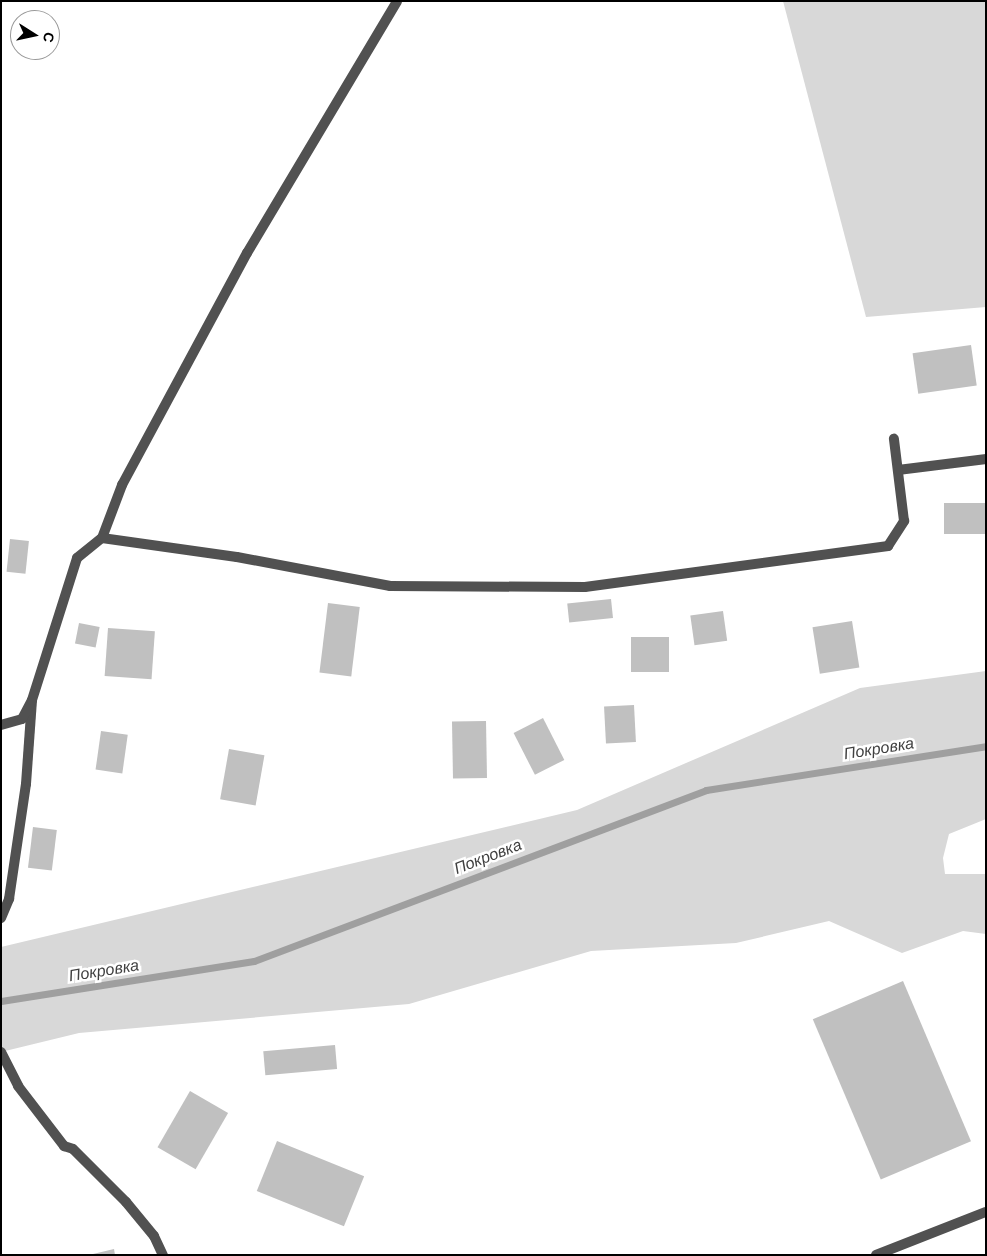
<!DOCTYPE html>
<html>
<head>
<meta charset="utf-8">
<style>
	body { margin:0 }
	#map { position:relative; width:987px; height:1256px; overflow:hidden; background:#fff; font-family:"DM Sans",sans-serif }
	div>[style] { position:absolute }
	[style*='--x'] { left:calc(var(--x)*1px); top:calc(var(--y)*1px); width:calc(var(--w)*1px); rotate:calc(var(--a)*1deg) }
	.green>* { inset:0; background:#d8d8d8 }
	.stream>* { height:7px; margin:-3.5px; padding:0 3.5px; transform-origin:3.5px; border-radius:3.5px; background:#9f9f9f }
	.building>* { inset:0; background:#c0c0c0; transform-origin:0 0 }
	.lane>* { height:10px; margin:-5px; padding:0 5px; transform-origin:5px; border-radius:5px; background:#515151 }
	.street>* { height:10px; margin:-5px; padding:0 5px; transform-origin:5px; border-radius:5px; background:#515151 }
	span { translate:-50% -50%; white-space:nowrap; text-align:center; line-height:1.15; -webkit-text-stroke:5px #fff; paint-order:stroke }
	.water-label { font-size:16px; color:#404040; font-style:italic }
	.frame { position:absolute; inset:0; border:2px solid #000; pointer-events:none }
	.north { position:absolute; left:10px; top:10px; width:50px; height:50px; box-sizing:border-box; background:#fff; border:1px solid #999; border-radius:50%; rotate:100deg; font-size:14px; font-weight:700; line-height:20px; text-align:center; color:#000 }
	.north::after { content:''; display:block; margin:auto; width:18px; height:22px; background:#000; clip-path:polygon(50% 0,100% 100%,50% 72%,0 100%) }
</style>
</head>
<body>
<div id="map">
	<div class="green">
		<i style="clip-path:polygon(783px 1px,986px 1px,986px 307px,866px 317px)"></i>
		<i style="clip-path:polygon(986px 671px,986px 819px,949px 834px,943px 858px,945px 874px,986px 874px,986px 934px,963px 931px,902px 953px,829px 921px,736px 943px,591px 951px,409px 1004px,79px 1033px,1px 1052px,1px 947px,577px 810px,860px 688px)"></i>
	</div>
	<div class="stream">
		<i style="--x:1;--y:1001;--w:256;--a:-9"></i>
		<i style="--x:254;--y:961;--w:483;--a:-20.7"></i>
		<i style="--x:706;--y:790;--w:283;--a:-8.9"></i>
	</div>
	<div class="building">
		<i style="left:971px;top:345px;width:41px;height:59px;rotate:82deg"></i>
		<i style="left:986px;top:503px;width:31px;height:42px;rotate:90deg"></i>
		<i style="left:10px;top:539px;width:19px;height:33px;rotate:6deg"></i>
		<i style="left:611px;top:599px;width:19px;height:44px;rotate:84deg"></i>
		<i style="left:328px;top:603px;width:32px;height:70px;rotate:7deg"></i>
		<i style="left:723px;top:611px;width:30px;height:33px;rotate:82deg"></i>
		<i style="left:852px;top:621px;width:47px;height:40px;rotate:81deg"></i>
		<i style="left:79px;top:623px;width:21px;height:21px;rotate:11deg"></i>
		<i style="left:108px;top:628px;width:47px;height:48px;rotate:4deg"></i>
		<i style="left:631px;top:637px;width:38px;height:35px"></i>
		<i style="left:634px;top:705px;width:37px;height:30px;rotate:87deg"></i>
		<i style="left:543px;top:718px;width:47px;height:33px;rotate:63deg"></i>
		<i style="left:486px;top:721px;width:57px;height:34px;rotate:89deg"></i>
		<i style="left:101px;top:731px;width:27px;height:39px;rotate:8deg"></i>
		<i style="left:229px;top:749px;width:36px;height:51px;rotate:10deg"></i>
		<i style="left:33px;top:827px;width:24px;height:41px;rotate:7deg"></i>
		<i style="left:903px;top:981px;width:174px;height:98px;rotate:67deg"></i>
		<i style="left:335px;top:1045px;width:24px;height:72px;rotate:85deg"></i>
		<i style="left:190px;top:1091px;width:44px;height:65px;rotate:30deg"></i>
		<i style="left:277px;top:1141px;width:94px;height:54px;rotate:22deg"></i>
		<i style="clip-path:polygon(114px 1249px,115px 1255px,93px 1255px,93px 1254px)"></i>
	</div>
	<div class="lane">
		<i style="--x:898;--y:470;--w:89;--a:-7.1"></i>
		<i style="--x:102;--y:538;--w:57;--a:-69.3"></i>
		<i style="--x:122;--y:485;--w:264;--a:-61.7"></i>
		<i style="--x:247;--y:253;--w:293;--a:-59.2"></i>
		<i style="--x:1;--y:918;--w:21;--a:-67"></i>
		<i style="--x:9;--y:899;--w:116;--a:-81.6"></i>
		<i style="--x:26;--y:784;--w:83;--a:-85.9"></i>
		<i style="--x:1;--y:1052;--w:38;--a:63"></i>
		<i style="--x:18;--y:1086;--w:76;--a:52.5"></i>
		<i style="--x:64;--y:1146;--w:9;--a:18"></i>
		<i style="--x:73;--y:1149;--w:75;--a:45"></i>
		<i style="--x:126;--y:1202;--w:44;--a:50.5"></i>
		<i style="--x:154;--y:1236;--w:21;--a:65"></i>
		<i style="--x:876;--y:1255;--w:118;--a:-21.4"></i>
	</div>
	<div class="street">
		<i style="--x:1;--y:725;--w:22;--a:-16"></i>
		<i style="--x:22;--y:719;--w:21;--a:-62"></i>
		<i style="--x:32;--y:700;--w:149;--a:-72.4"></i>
		<i style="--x:77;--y:558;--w:32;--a:-39"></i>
		<i style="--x:102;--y:538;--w:136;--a:8"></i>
		<i style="--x:237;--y:557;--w:156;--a:10.7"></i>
		<i style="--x:390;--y:586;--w:195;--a:0.3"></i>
		<i style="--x:585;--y:587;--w:306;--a:-7.7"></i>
		<i style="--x:888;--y:546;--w:30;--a:-57"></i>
		<i style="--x:904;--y:521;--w:83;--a:-97"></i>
	</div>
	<div class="water-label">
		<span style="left:879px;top:749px;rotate:-9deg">Покровка</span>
		<span style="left:488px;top:857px;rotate:-21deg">Покровка</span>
		<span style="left:104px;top:971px;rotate:-9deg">Покровка</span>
	</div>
	<div class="frame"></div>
	<div class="north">С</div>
</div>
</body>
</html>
